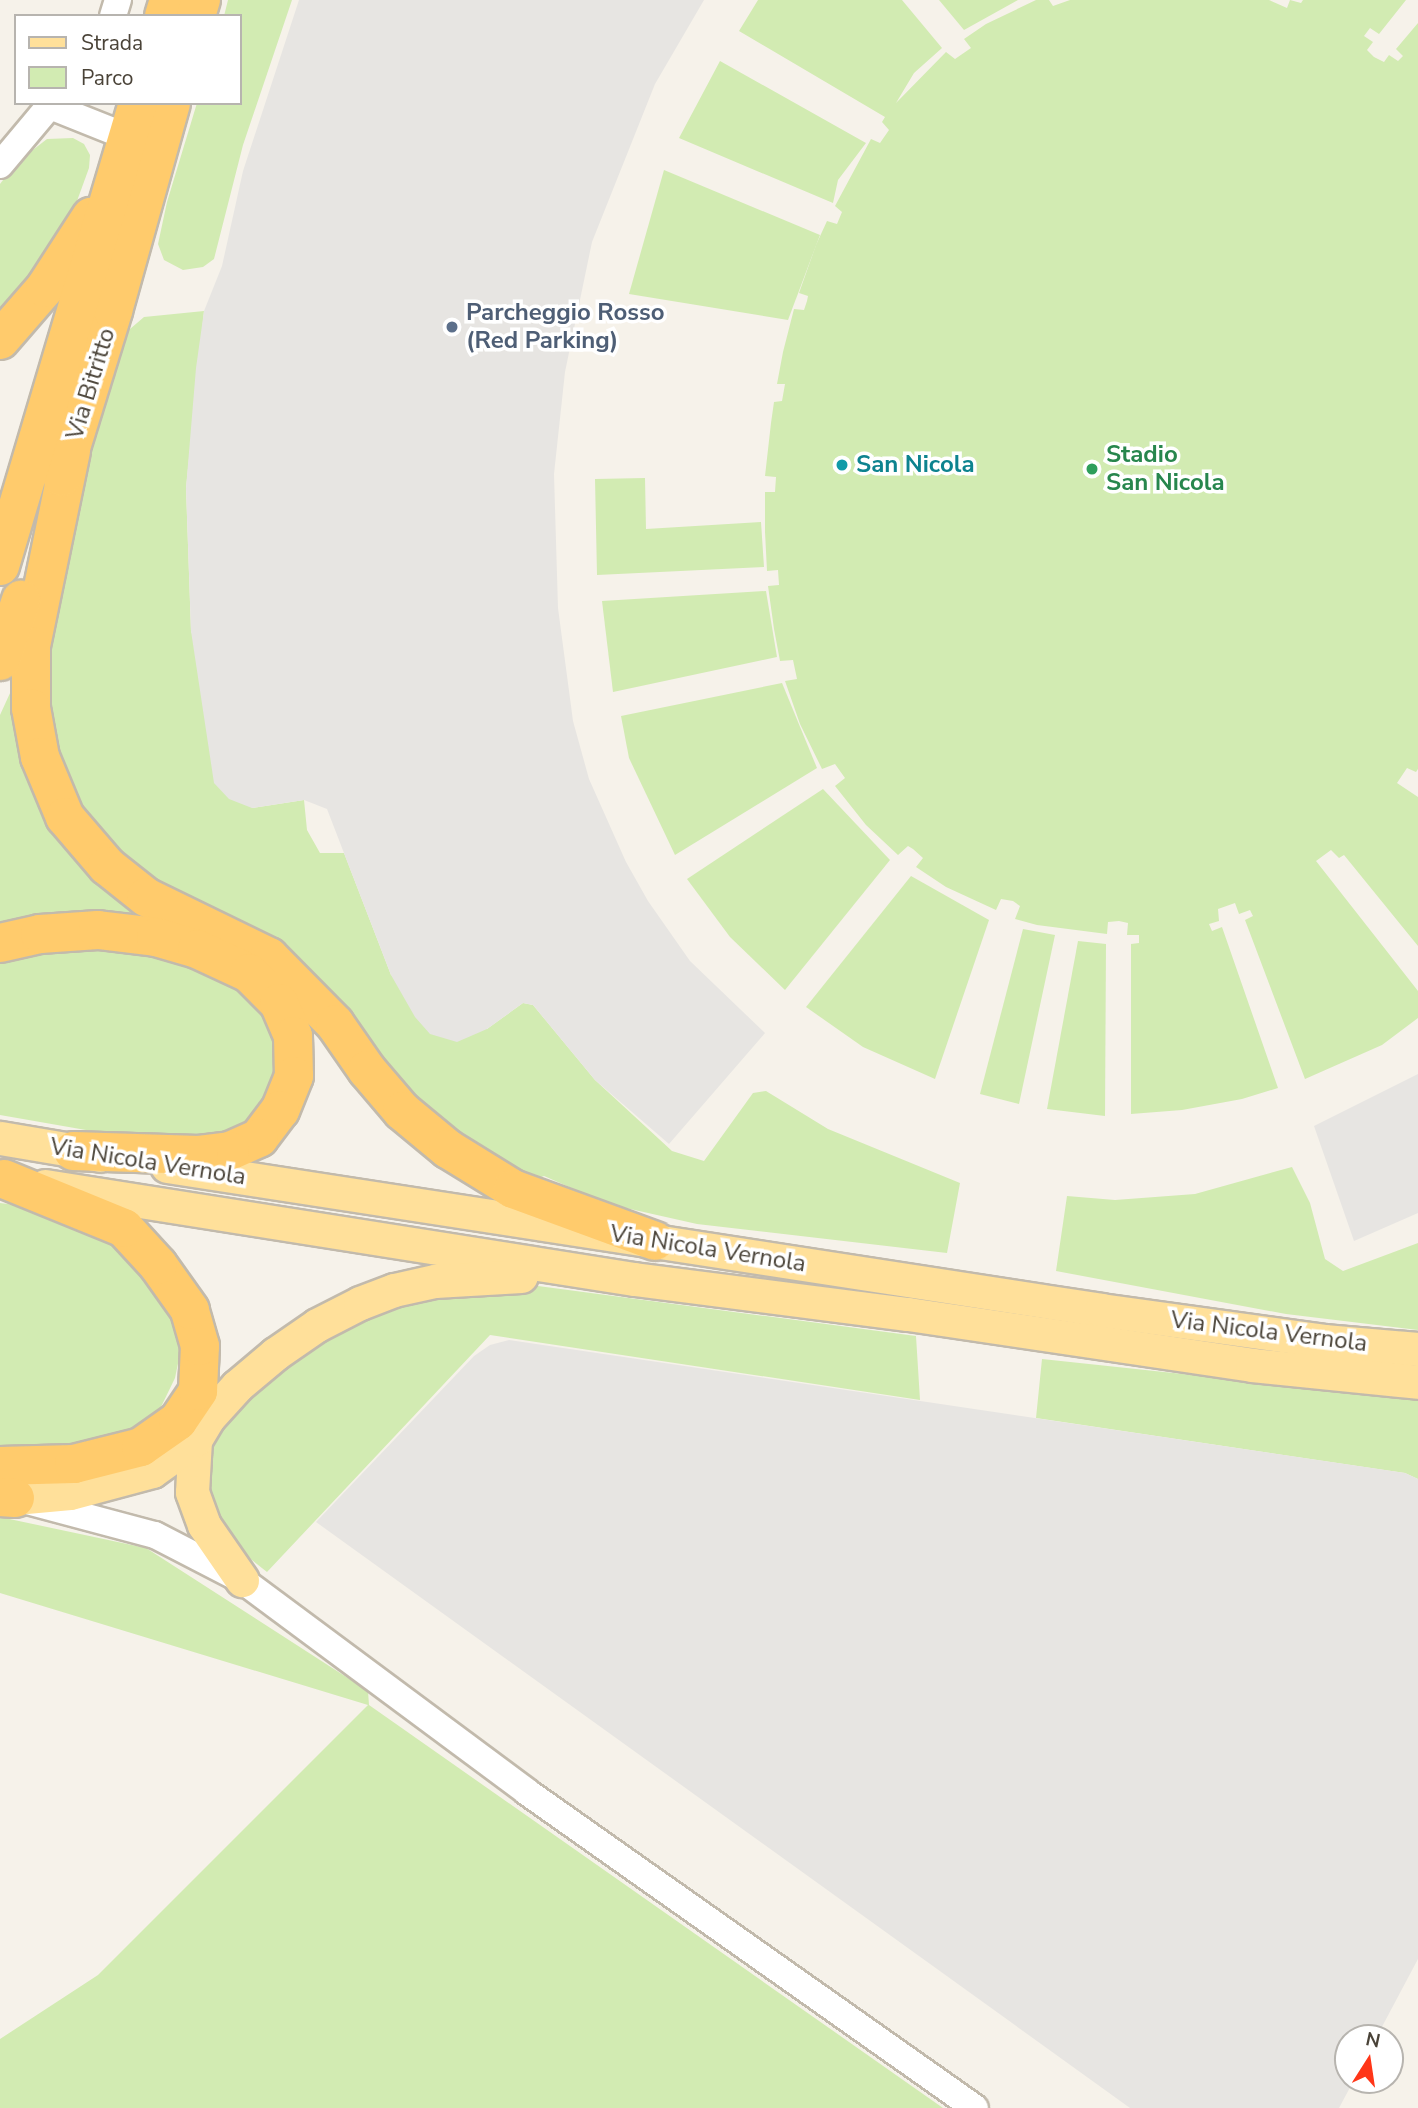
<!DOCTYPE html>
<html>
<head>
<meta charset="utf-8">
<style>
	body { margin:0 }
	#map { position:relative; width:1418px; height:2108px; overflow:hidden; background:#f6f2ea; font-family:"Nunito Sans",sans-serif }
	div>[style] { position:absolute }
	[style*='--x'] { left:calc(var(--x)*1px); top:calc(var(--y)*1px); width:calc(var(--w)*1px); rotate:calc(var(--a)*1deg) }
	.green>* { inset:0; background:#d2ebb2 }
	.parking>* { inset:0; background:#e7e5e2 }
	.roads { filter:drop-shadow(2px 0 #c2baac) drop-shadow(-2px 0 #c2baac) drop-shadow(0 2px #c2baac) drop-shadow(0 -2px #c2baac) }
	.minor>* { height:26px; margin:-13px; padding:0 13px; transform-origin:13px; border-radius:13px; background:#fff }
	.major>* { height:33px; margin:-16.5px; padding:0 16.5px; transform-origin:16.5px; border-radius:16.5px; background:#ffe09a }
	.highway>* { height:38px; margin:-19px; padding:0 19px; transform-origin:19px; border-radius:19px; background:#ffcb6c }
	.dots>* { width:19px; height:19px; translate:-50% -50%; box-sizing:border-box; border:4px solid #fff; border-radius:50% }
	span { translate:-50% -50%; white-space:nowrap; text-align:center; line-height:1.15; -webkit-text-stroke:7px #fff; paint-order:stroke }
	.service-label { font-size:24px; color:#4e5e75; font-weight:700 }
	.left { translate:0 -50%; text-align:left }
	.street-label { font-size:24px; color:#4a4338 }
	.leisure-label { font-size:24px; color:#27864d; font-weight:700 }
	.culture-label { font-size:24px; color:#0d838f; font-weight:700 }
	.legend { position:absolute; left:14px; top:14px; width:228px; height:91px; box-sizing:border-box; background:#fff; border:2px solid #b7b4af; margin:0; padding:9px 12px; list-style:none; font-size:21px; color:#4a4338 }
	.legend li { display:flex; align-items:center; gap:14px; height:35px }
	.legend b { width:35px; border:2px solid #b7b4af }
	.north { position:absolute; left:1334px; top:2024px; width:70px; height:70px; box-sizing:border-box; background:#fff; border:2px solid #b7b4af; border-radius:50%; rotate:12deg; font-size:19px; font-weight:700; line-height:28px; text-align:center; color:#4a4338 }
	.north::after { content:''; display:block; margin:auto; width:24px; height:32px; background:#ff3618; clip-path:polygon(50% 0,100% 100%,50% 72%,0 100%) }
</style>
</head>
<body>
<div id="map">
	<div class="green">
		<i style="clip-path:polygon(228px 0,292px 0,243px 145px,214px 259px,203px 267px,183px 270px,164px 260px,158px 244px,167px 202px,197px 103px,240px 103px,240px 16px,224px 16px)"></i>
		<i style="clip-path:polygon(758px 0,902px 0,942px 48px,914px 73px,896px 103px,946px 52px,955px 59px,971px 48px,964px 39px,986px 24px,1036px 0,1049px 0,1053px 6px,1070px 0,1269px 0,1287px 8px,1290px 0,1301px 3px,1303px 0,1406px 0,1379px 34px,1370px 28px,1364px 36px,1373px 42px,1367px 50px,1374px 57px,1384px 62px,1389px 55px,1398px 61px,1403px 56px,1396px 49px,1418px 23px,1418px 769px,1416px 772px,1407px 768px,1397px 783px,1418px 797px,1418px 946px,1344px 855px,1339px 858px,1331px 850px,1316px 861px,1418px 991px,1418px 1018px,1382px 1045px,1305px 1079px,1245px 920px,1253px 916px,1250px 910px,1239px 914px,1235px 903px,1218px 909px,1219px 921px,1209px 924px,1212px 931px,1222px 927px,1278px 1088px,1242px 1099px,1182px 1110px,1131px 1114px,1131px 944px,1139px 943px,1139px 935px,1127px 935px,1128px 923px,1119px 921px,1108px 922px,1107px 934px,1037px 925px,1015px 919px,1020px 906px,1013px 901px,1001px 899px,996px 910px,946px 887px,916px 867px,923px 858px,913px 849px,908px 846px,898px 855px,866px 825px,835px 786px,845px 778px,835px 764px,822px 769px,800px 724px,785px 681px,797px 679px,793px 660px,780px 661px,774px 629px,768px 586px,779px 585px,778px 570px,767px 571px,765px 532px,765px 492px,775px 492px,776px 477px,765px 476px,771px 423px,774px 402px,782px 401px,785px 384px,777px 384px,783px 352px,794px 309px,804px 310px,807px 301px,808px 296px,799px 293px,816px 245px,827px 221px,837px 224px,842px 212px,835px 206px,871px 139px,880px 143px,889px 130px,882px 122px,885px 117px,739px 31px)"></i>
		<i style="clip-path:polygon(939px 0,1018px 0,964px 30px)"></i>
		<i style="clip-path:polygon(720px 61px,866px 143px,838px 180px,833px 203px,679px 138px)"></i>
		<i style="clip-path:polygon(73px 138px,84px 144px,90px 155px,89px 168px,77px 201px,41px 272px,0 326px,0 184px,16px 163px,47px 139px)"></i>
		<i style="clip-path:polygon(664px 170px,820px 235px,788px 320px,629px 294px)"></i>
		<i style="clip-path:polygon(204px 311px,186px 488px,191px 631px,252px 808px,304px 800px,307px 830px,320px 853px,344px 853px,391px 975px,487px 1029px,523px 1003px,533px 1005px,595px 1080px,672px 1151px,704px 1161px,753px 1093px,766px 1091px,828px 1129px,960px 1183px,947px 1253px,697px 1224px,608px 1204px,544px 1176px,531px 1181px,404px 1092px,134px 876px,39px 753px,31px 669px,116px 341px,144px 317px)"></i>
		<i style="clip-path:polygon(645px 478px,646px 529px,761px 522px,764px 567px,597px 575px,595px 479px)"></i>
		<i style="clip-path:polygon(766px 591px,777px 657px,613px 692px,602px 601px)"></i>
		<i style="clip-path:polygon(16px 680px,20px 720px,139px 912px,0 928px,0 715px)"></i>
		<i style="clip-path:polygon(782px 683px,817px 768px,675px 855px,629px 758px,621px 716px)"></i>
		<i style="clip-path:polygon(823px 789px,890px 860px,785px 990px,730px 937px,687px 879px)"></i>
		<i style="clip-path:polygon(911px 876px,989px 920px,935px 1079px,863px 1047px,806px 1007px)"></i>
		<i style="clip-path:polygon(1023px 929px,1055px 935px,1019px 1104px,980px 1094px)"></i>
		<i style="clip-path:polygon(76px 936px,255px 979px,284px 1054px,264px 1105px,241px 1129px,166px 1144px,0 1115px,0 945px)"></i>
		<i style="clip-path:polygon(1078px 941px,1106px 944px,1105px 1116px,1047px 1109px)"></i>
		<i style="clip-path:polygon(1292px 1167px,1310px 1203px,1325px 1259px,1343px 1271px,1418px 1243px,1418px 1330px,1286px 1314px,1056px 1271px,1067px 1196px,1115px 1200px,1195px 1194px)"></i>
		<i style="clip-path:polygon(0 1203px,52px 1210px,113px 1241px,182px 1320px,183px 1339px,175px 1378px,160px 1409px,139px 1428px,108px 1444px,0 1456px)"></i>
		<i style="clip-path:polygon(523px 1284px,916px 1336px,920px 1400px,490px 1335px,267px 1572px,233px 1545px,210px 1514px,205px 1458px,215px 1434px,281px 1358px,417px 1293px)"></i>
		<i style="clip-path:polygon(1042px 1359px,1418px 1399px,1418px 1479px,1405px 1473px,1036px 1418px)"></i>
		<i style="clip-path:polygon(0 1517px,146px 1548px,368px 1691px,369px 1705px,943px 2108px,0 2108px,0 2039px,98px 1975px,368px 1705px,0 1593px)"></i>
	</div>
	<div class="parking">
		<i style="clip-path:polygon(299px 0,704px 0,655px 84px,592px 242px,565px 372px,554px 474px,558px 608px,573px 721px,589px 779px,626px 862px,648px 901px,690px 961px,765px 1033px,669px 1144px,595px 1080px,533px 1005px,523px 1003px,487px 1029px,457px 1042px,430px 1034px,415px 1017px,391px 975px,327px 809px,304px 800px,252px 808px,229px 799px,214px 783px,191px 631px,186px 488px,196px 368px,204px 311px,222px 266px,243px 171px)"></i>
		<i style="clip-path:polygon(1418px 1074px,1418px 1213px,1354px 1241px,1314px 1126px)"></i>
		<i style="clip-path:polygon(509px 1340px,1405px 1473px,1418px 1479px,1418px 1959px,1376px 2038px,1348px 2038px,1348px 2080px,1354px 2080px,1339px 2108px,1130px 2108px,316px 1522px,474px 1356px,490px 1345px)"></i>
	</div>
	<div class="roads">
		<div class="minor">
			<i style="--x:113;--y:16;--w:17;--a:-73"></i>
			<i style="--x:50;--y:106;--w:84;--a:21.7"></i>
			<i style="--x:0;--y:165;--w:81;--a:-50"></i>
			<i style="--x:27;--y:1501;--w:132;--a:14.9"></i>
			<i style="--x:155;--y:1535;--w:98;--a:27.3"></i>
			<i style="--x:242;--y:1580;--w:355;--a:36.6"></i>
			<i style="--x:527;--y:1792;--w:548;--a:35.2"></i>
		</div>
		<div class="major">
			<i style="--x:0;--y:1138;--w:101;--a:9.6"></i>
			<i style="--x:167;--y:1166;--w:945;--a:8.76"></i>
			<i style="--x:1101;--y:1310;--w:225;--a:7.9"></i>
			<i style="--x:1324;--y:1341;--w:94;--a:4.9"></i>
			<i style="--x:45;--y:1186;--w:596;--a:8.97"></i>
			<i style="--x:634;--y:1279;--w:276;--a:7.3"></i>
			<i style="--x:908;--y:1314;--w:348;--a:8.4"></i>
			<i style="--x:1252;--y:1365;--w:167;--a:5.8"></i>
			<i style="--x:195;--y:1440;--w:52;--a:93.3"></i>
			<i style="--x:192;--y:1492;--w:35;--a:70"></i>
			<i style="--x:204;--y:1525;--w:67;--a:55.4"></i>
			<i style="--x:15;--y:1498;--w:55;--a:-5.2"></i>
			<i style="--x:70;--y:1493;--w:85;--a:-15"></i>
			<i style="--x:152;--y:1471;--w:53;--a:-35.8"></i>
			<i style="--x:195;--y:1440;--w:27;--a:-59"></i>
			<i style="--x:209;--y:1417;--w:42;--a:-47.9"></i>
			<i style="--x:237;--y:1386;--w:50;--a:-40.1"></i>
			<i style="--x:275;--y:1354;--w:51;--a:-34.6"></i>
			<i style="--x:317;--y:1325;--w:48;--a:-27.1"></i>
			<i style="--x:360;--y:1303;--w:36;--a:-21"></i>
			<i style="--x:394;--y:1290;--w:42;--a:-12.4"></i>
			<i style="--x:435;--y:1281;--w:86;--a:-3.3"></i>
		</div>
		<div class="highway">
			<i style="--x:164;--y:16;--w:17;--a:-73"></i>
			<i style="--x:196;--y:16;--w:17;--a:-73"></i>
			<i style="--x:0;--y:340;--w:69;--a:-49.1"></i>
			<i style="--x:45;--y:288;--w:85;--a:-57.1"></i>
			<i style="--x:71;--y:451;--w:199;--a:101.6"></i>
			<i style="--x:31;--y:646;--w:62;--a:90"></i>
			<i style="--x:31;--y:708;--w:50;--a:79.6"></i>
			<i style="--x:40;--y:757;--w:65;--a:67.4"></i>
			<i style="--x:65;--y:817;--w:65;--a:49.4"></i>
			<i style="--x:107;--y:866;--w:50;--a:38.5"></i>
			<i style="--x:146;--y:897;--w:137;--a:26"></i>
			<i style="--x:269;--y:957;--w:94;--a:45.4"></i>
			<i style="--x:335;--y:1024;--w:56;--a:55.2"></i>
			<i style="--x:367;--y:1070;--w:54;--a:49.5"></i>
			<i style="--x:402;--y:1111;--w:60;--a:39.6"></i>
			<i style="--x:448;--y:1149;--w:76;--a:31.6"></i>
			<i style="--x:513;--y:1189;--w:151;--a:20.1"></i>
			<i style="--x:62;--y:477;--w:174;--a:-72.9"></i>
			<i style="--x:113;--y:311;--w:216;--a:-74.4"></i>
			<i style="--x:0;--y:566;--w:483;--a:-73.4"></i>
			<i style="--x:0;--y:661;--w:65;--a:-71"></i>
			<i style="--x:0;--y:943;--w:41;--a:-12.7"></i>
			<i style="--x:40;--y:934;--w:58;--a:-3.9"></i>
			<i style="--x:98;--y:930;--w:58;--a:6.9"></i>
			<i style="--x:156;--y:937;--w:43;--a:16.3"></i>
			<i style="--x:197;--y:949;--w:57;--a:24.8"></i>
			<i style="--x:249;--y:973;--w:42;--a:45"></i>
			<i style="--x:279;--y:1003;--w:36;--a:67"></i>
			<i style="--x:293;--y:1036;--w:40;--a:88.6"></i>
			<i style="--x:294;--y:1076;--w:37;--a:112"></i>
			<i style="--x:280;--y:1110;--w:35;--a:127"></i>
			<i style="--x:259;--y:1138;--w:32;--a:156"></i>
			<i style="--x:230;--y:1151;--w:31;--a:173"></i>
			<i style="--x:199;--y:1155;--w:126;--a:-178.2"></i>
			<i style="--x:0;--y:1466;--w:74;--a:-1.5"></i>
			<i style="--x:74;--y:1464;--w:69;--a:-14.2"></i>
			<i style="--x:141;--y:1447;--w:45;--a:-35.1"></i>
			<i style="--x:178;--y:1421;--w:36;--a:-56"></i>
			<i style="--x:198;--y:1391;--w:45;--a:-87.5"></i>
			<i style="--x:200;--y:1346;--w:37;--a:-106"></i>
			<i style="--x:190;--y:1310;--w:55;--a:-125.4"></i>
			<i style="--x:158;--y:1265;--w:50;--a:-132.6"></i>
			<i style="--x:124;--y:1228;--w:130;--a:-157.8"></i>
			<i style="--x:0;--y:1497;--w:15;--a:4"></i>
		</div>
	</div>
	<div class="dots">
		<i style="left:452px;top:327px;background:#5c6f8a"></i>
		<i style="left:842px;top:465px;background:#0f9aa8"></i>
		<i style="left:1092px;top:469px;background:#2e9e5b"></i>
	</div>
	<div class="service-label">
		<span class="left" style="left:466px;top:327px">Parcheggio Rosso<br>(Red Parking)</span>
	</div>
	<div class="street-label">
		<span style="left:91px;top:384px;rotate:-73deg">Via Bitritto</span>
		<span style="left:148px;top:1162px;rotate:9deg">Via Nicola Vernola</span>
		<span style="left:708px;top:1249px;rotate:9deg">Via Nicola Vernola</span>
		<span style="left:1269px;top:1332px;rotate:7deg">Via Nicola Vernola</span>
	</div>
	<div class="leisure-label">
		<span class="left" style="left:1106px;top:469px">Stadio<br>San Nicola</span>
	</div>
	<div class="culture-label">
		<span class="left" style="left:856px;top:465px">San Nicola</span>
	</div>
	<ul class="legend">
	<li><b style="height:9px;background:#ffe09a"></b>Strada</li>
	<li><b style="height:19px;background:#d2ebb2"></b>Parco</li>
	</ul>
	<div class="north">N</div>
</div>
</body>
</html>
